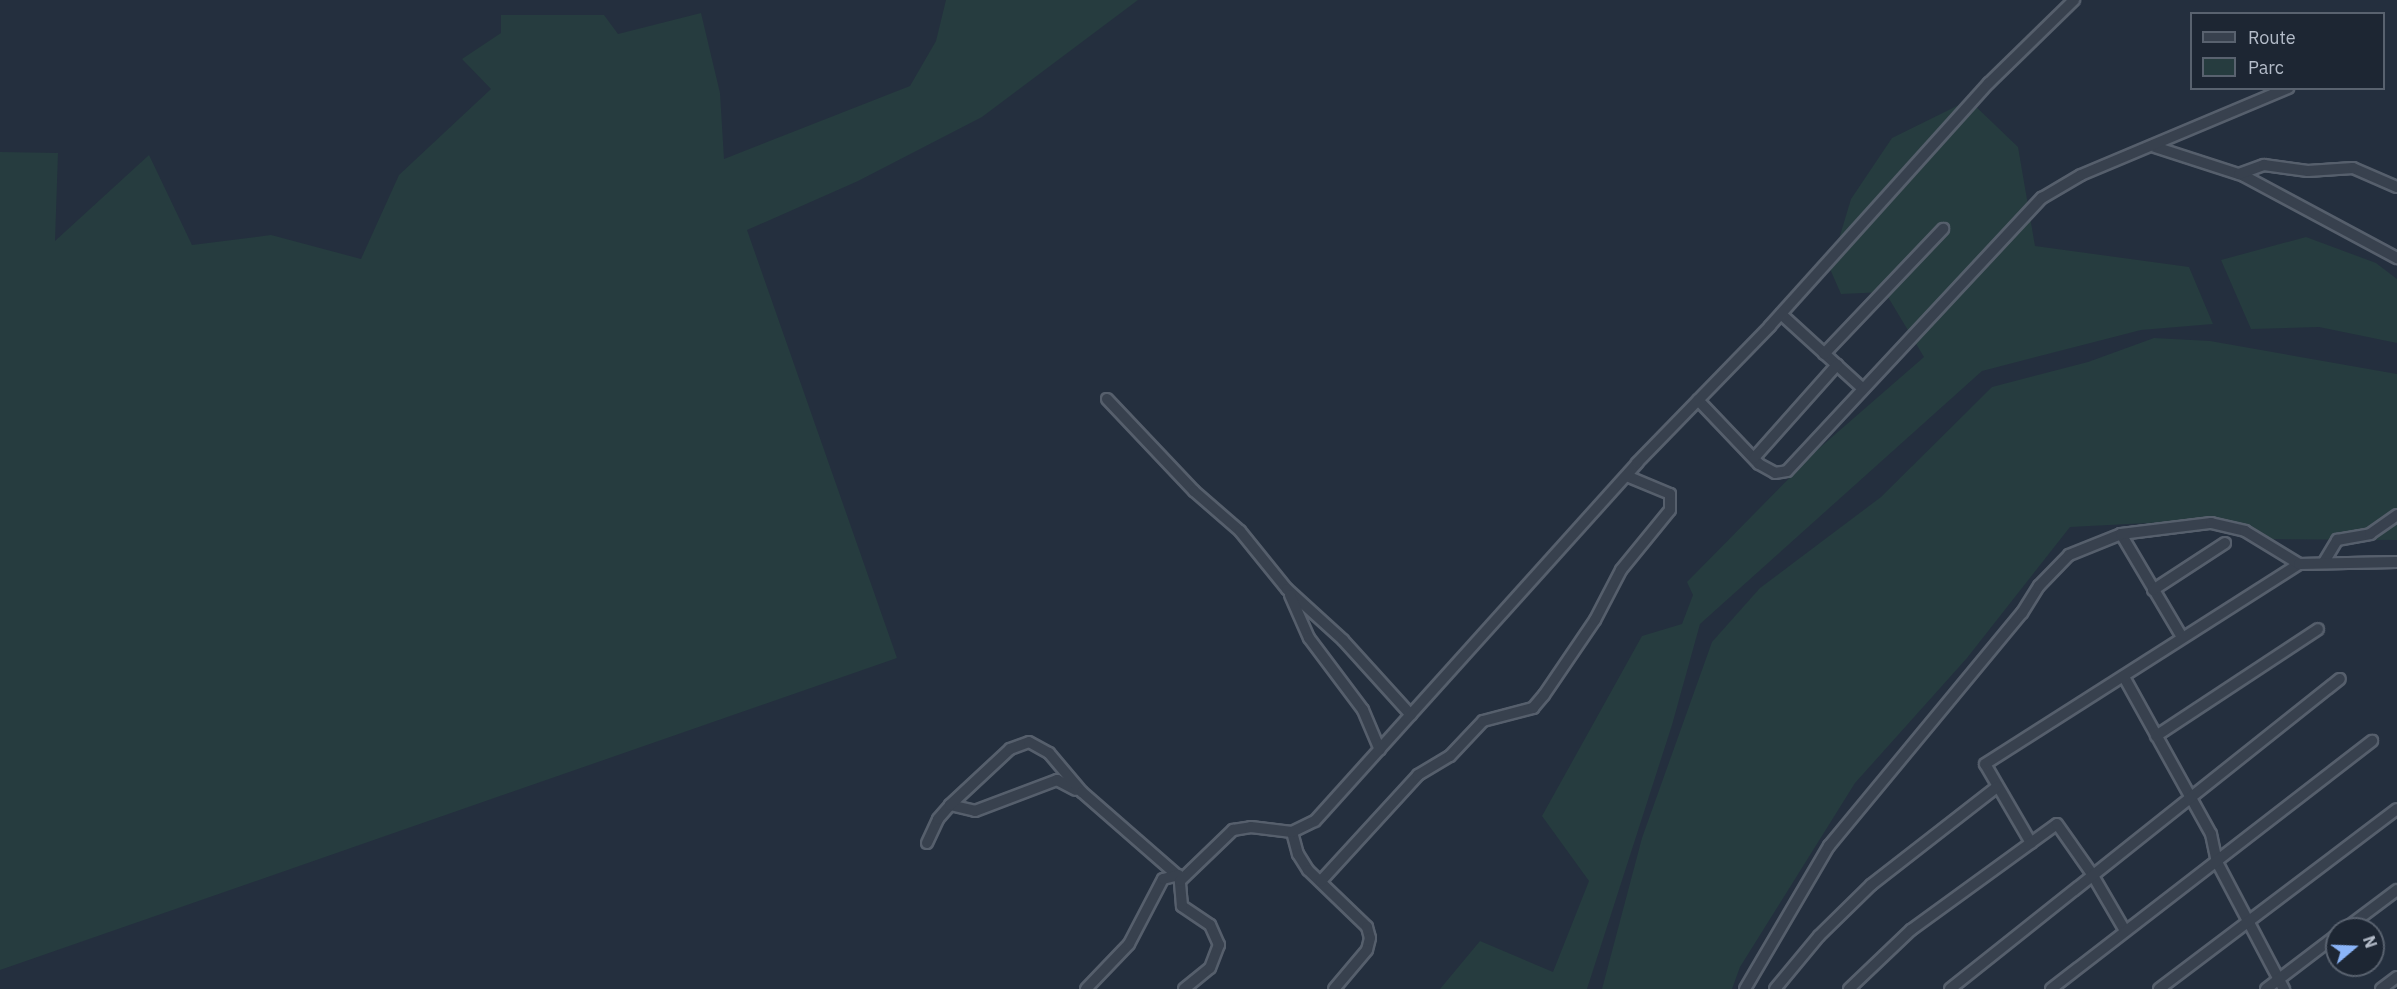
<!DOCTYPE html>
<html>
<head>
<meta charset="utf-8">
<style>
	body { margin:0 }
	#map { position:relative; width:2397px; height:989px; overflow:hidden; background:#242f3e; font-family:"IBM Plex Sans",sans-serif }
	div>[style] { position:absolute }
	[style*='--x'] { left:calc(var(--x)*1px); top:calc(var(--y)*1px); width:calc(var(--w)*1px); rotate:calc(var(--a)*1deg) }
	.green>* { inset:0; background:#263c3f }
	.roads { filter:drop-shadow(2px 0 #565f6c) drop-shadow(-2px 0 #565f6c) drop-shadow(0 2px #565f6c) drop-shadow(0 -2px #565f6c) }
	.minor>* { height:10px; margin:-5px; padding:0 5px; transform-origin:5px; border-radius:5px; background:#38414e }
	span { translate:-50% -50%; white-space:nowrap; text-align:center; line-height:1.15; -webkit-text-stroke:6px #1d2633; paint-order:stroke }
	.legend { position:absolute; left:2190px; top:12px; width:195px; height:78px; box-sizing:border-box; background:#1d2633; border:2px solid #59626f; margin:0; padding:8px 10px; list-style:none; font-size:18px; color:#b4bcc9 }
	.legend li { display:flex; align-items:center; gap:12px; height:30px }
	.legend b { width:30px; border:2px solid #59626f }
	.north { position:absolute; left:2325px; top:917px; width:60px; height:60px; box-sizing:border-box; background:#1d2633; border:2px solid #59626f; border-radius:50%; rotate:71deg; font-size:16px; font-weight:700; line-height:24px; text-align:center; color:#b4bcc9 }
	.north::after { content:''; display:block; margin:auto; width:21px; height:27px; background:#8ab4f8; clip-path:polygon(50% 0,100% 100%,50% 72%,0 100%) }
</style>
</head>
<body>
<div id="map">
	<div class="green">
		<i style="clip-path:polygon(946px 0,1138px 0,982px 117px,858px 181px,747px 230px,897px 658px,0 970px,0 152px,58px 153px,55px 241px,149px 155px,192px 245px,271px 235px,361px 259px,399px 175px,491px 89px,462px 59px,501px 33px,501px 15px,604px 15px,618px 34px,701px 13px,720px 93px,724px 159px,910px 86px,936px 41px)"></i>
		<i style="clip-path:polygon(1969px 100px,2018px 147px,2035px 246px,2189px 267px,2213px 324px,2141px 330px,1982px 371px,1700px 624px,1672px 725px,1587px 989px,1440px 989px,1480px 941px,1553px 972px,1589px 881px,1542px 816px,1642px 636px,1682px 624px,1693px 595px,1687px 582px,1816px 451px,1924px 357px,1885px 292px,1841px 294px,1830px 269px,1851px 199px,1892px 138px)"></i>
		<i style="clip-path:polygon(2306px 237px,2376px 263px,2397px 279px,2397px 343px,2319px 327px,2251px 329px,2221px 260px)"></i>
		<i style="clip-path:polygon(2154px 338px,2210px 341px,2397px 374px,2397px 540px,2270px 539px,2187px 521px,2070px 527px,1967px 658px,1855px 783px,1740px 967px,1732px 989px,1602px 989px,1642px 838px,1712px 642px,1760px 588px,1881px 497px,1992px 387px,2088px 362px)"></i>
	</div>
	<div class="roads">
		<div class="minor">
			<i style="--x:2155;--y:147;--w:94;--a:18"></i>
			<i style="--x:2244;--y:176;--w:174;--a:28.2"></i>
			<i style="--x:2239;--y:174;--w:27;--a:-20"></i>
			<i style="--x:2264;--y:165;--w:44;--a:7.8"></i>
			<i style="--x:2308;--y:171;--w:45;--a:-3.8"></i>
			<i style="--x:2353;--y:168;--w:48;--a:23.4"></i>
			<i style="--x:1781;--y:314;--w:110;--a:42.4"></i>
			<i style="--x:1824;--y:354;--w:173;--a:-46.4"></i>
			<i style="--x:1107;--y:399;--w:127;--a:46.6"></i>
			<i style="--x:1194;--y:491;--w:61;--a:41"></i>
			<i style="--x:1240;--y:531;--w:75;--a:51"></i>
			<i style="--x:1287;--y:589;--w:76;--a:42.3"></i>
			<i style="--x:1343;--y:640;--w:101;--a:47.8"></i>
			<i style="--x:1698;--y:400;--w:88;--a:46.4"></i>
			<i style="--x:1759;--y:464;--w:18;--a:29"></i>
			<i style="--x:1775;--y:473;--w:12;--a:-9"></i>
			<i style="--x:1787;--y:471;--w:374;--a:-47"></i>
			<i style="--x:2042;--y:198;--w:45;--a:-30.5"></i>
			<i style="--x:2081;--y:175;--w:225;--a:-22.8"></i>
			<i style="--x:1754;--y:458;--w:125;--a:-48.3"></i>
			<i style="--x:2121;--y:534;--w:120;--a:59.4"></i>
			<i style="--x:2324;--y:562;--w:26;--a:-59"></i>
			<i style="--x:2337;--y:540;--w:34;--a:-10"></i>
			<i style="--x:2370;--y:534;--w:33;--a:-35"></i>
			<i style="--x:2153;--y:590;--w:86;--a:-33.1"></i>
			<i style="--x:1290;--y:595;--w:47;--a:66.2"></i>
			<i style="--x:1309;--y:638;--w:90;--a:53.1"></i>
			<i style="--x:1363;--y:710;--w:43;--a:67"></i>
			<i style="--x:2124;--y:677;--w:179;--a:61"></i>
			<i style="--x:2211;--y:834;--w:29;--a:78"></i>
			<i style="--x:2217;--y:862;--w:144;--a:62.2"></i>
			<i style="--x:2156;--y:736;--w:194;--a:-33.4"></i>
			<i style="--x:950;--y:805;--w:26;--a:13"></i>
			<i style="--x:975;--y:811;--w:88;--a:-20.7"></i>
			<i style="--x:1057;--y:780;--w:21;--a:28"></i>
			<i style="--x:1292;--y:832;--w:23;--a:75"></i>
			<i style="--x:1298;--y:854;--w:19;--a:58"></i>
			<i style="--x:1308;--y:870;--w:82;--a:44"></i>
			<i style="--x:1367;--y:927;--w:11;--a:75"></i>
			<i style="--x:1370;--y:938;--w:12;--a:104"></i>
			<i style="--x:1367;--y:950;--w:51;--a:130.2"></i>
			<i style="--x:927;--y:843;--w:26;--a:-65"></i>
			<i style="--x:938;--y:819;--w:18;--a:-49"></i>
			<i style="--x:950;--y:805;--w:82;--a:-43"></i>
			<i style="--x:1010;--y:749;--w:20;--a:-20"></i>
			<i style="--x:1029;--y:742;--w:23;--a:29"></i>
			<i style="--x:1049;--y:753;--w:51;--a:49.8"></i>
			<i style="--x:1082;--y:792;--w:125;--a:41.1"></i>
			<i style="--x:2031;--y:843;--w:91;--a:-120.2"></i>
			<i style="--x:1985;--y:764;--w:372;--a:-32.5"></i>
			<i style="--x:1321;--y:881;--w:144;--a:-47.5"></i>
			<i style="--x:1418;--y:775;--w:37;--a:-31"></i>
			<i style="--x:1450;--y:756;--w:48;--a:-46.7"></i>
			<i style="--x:1483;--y:721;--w:52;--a:-14.6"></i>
			<i style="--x:1533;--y:708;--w:17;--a:-50"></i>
			<i style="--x:1544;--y:695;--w:91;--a:-55.8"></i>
			<i style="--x:1595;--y:620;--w:56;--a:-62.5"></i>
			<i style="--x:1621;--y:570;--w:77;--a:-50.8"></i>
			<i style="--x:1670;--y:510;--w:16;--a:-90"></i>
			<i style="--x:1670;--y:494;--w:44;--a:-157.5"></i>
			<i style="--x:2345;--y:929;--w:65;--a:-36.9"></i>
			<i style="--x:1086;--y:989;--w:62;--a:-46.3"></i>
			<i style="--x:1129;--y:944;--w:73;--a:-62.4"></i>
			<i style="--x:1163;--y:879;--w:16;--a:-14"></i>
			<i style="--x:1184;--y:989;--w:33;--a:-39"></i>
			<i style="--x:1210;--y:968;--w:25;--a:-69"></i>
			<i style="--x:1219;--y:945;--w:22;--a:-114"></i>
			<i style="--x:1210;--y:925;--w:34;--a:-146"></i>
			<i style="--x:1182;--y:906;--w:25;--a:-95"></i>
			<i style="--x:1180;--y:881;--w:74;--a:-43.9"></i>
			<i style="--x:1233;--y:830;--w:18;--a:-9"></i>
			<i style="--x:1251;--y:827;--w:41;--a:7"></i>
			<i style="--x:1292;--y:832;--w:25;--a:-26"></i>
			<i style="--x:1315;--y:821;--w:482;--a:-48"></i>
			<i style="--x:1637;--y:463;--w:191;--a:-45.8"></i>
			<i style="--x:1770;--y:326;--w:327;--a:-48"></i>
			<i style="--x:1989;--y:83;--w:119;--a:-44.3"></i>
			<i style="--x:1745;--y:989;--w:166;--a:-59.6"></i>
			<i style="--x:1829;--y:846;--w:303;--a:-50.4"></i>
			<i style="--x:2022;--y:613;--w:32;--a:-58"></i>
			<i style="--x:2039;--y:586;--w:43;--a:-45.9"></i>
			<i style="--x:2069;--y:555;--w:56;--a:-22"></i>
			<i style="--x:2121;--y:534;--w:91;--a:-7"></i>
			<i style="--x:2211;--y:523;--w:35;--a:13"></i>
			<i style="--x:2245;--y:531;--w:63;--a:31.4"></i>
			<i style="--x:2299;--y:564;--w:98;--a:-1.2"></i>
			<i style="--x:1775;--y:989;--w:69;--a:-50.3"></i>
			<i style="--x:1819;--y:936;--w:73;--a:-44.4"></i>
			<i style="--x:1871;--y:885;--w:160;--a:-37.9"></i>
			<i style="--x:1849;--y:989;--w:86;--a:-43.6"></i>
			<i style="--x:1911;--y:930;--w:180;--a:-36"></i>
			<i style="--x:2057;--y:824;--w:61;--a:55"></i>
			<i style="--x:2092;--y:874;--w:64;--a:59.8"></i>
			<i style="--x:1950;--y:989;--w:498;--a:-38.5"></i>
			<i style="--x:2051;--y:989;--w:406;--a:-37.7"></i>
			<i style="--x:2159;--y:989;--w:298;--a:-37.1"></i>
			<i style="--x:2266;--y:989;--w:89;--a:-37.3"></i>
			<i style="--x:2381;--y:989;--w:20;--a:-37"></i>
		</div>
	</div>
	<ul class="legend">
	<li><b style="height:8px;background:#38414e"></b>Route</li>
	<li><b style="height:16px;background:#263c3f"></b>Parc</li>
	</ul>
	<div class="north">N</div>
</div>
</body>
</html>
